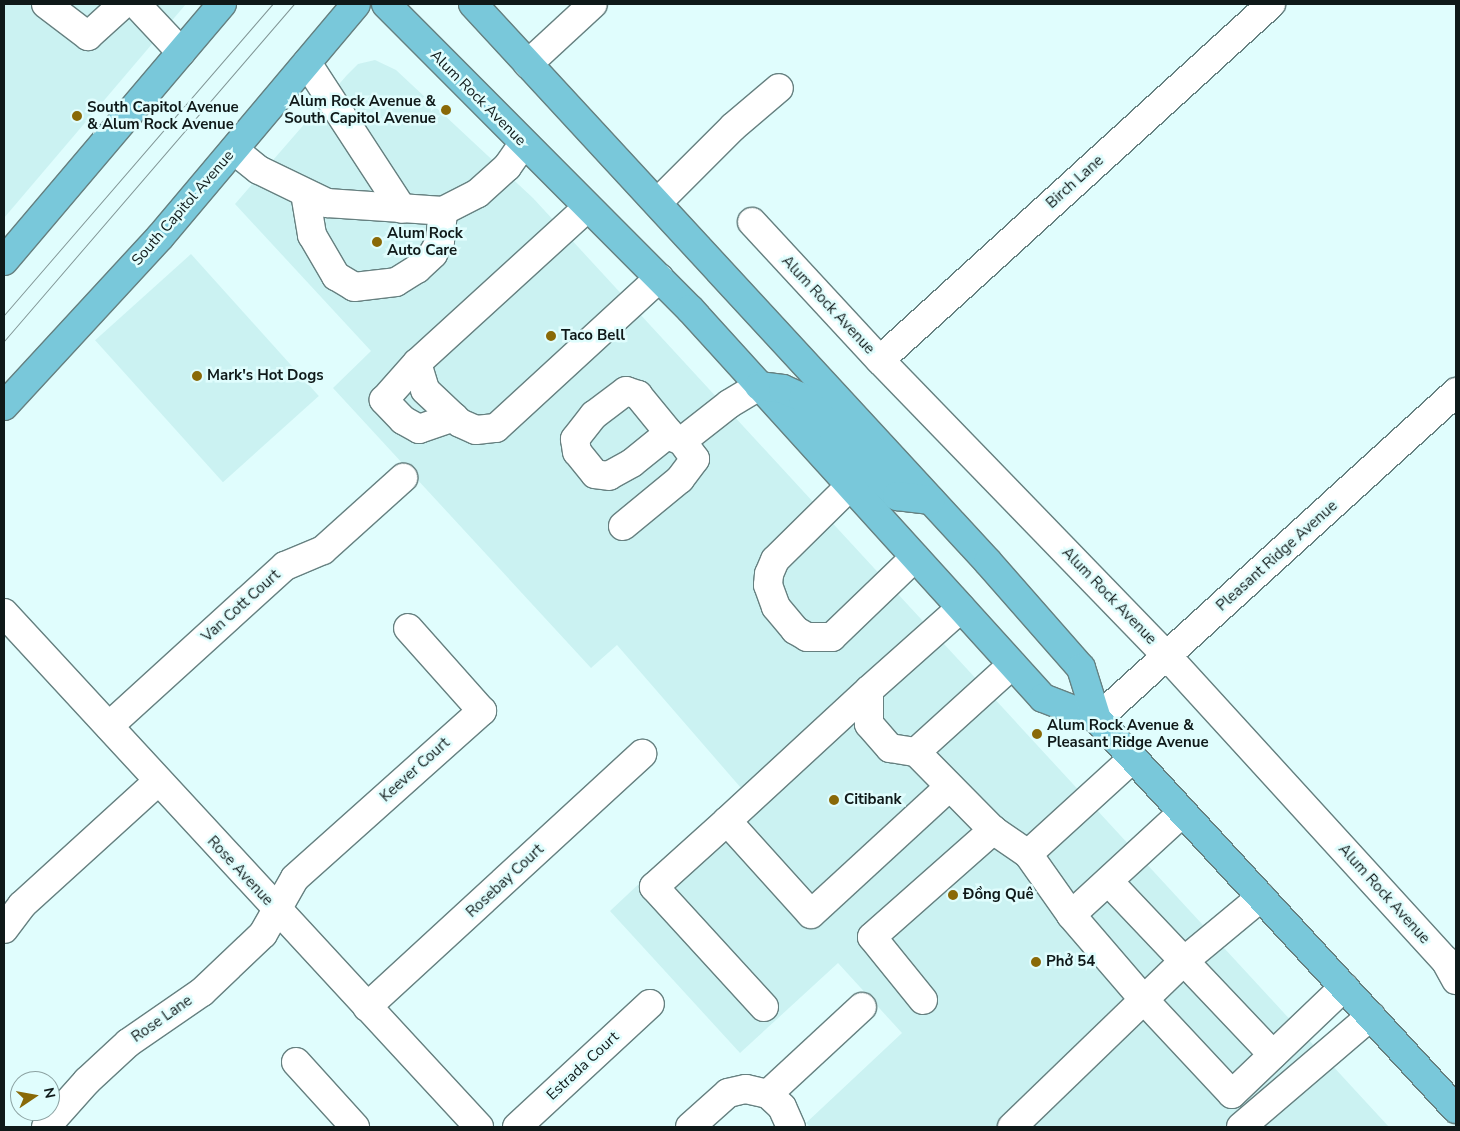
<!DOCTYPE html>
<html>
<head>
<meta charset="utf-8">
<style>
	body { margin:0 }
	#map { position:relative; width:1460px; height:1131px; overflow:hidden; background:#e0fdfd; font-family:"Nunito Sans",sans-serif }
	div>[style] { position:absolute }
	[style*='--x'] { left:calc(var(--x)*1px); top:calc(var(--y)*1px); width:calc(var(--w)*1px); rotate:calc(var(--a)*1deg) }
	.built>* { inset:0; background:#cbf2f2; transform-origin:0 0 }
	.roads { filter:drop-shadow(1px 0 #668080) drop-shadow(-1px 0 #668080) drop-shadow(0 1px #668080) drop-shadow(0 -1px #668080) }
	.minor>* { height:28px; margin:-14px; padding:0 14px; transform-origin:14px; border-radius:14px; background:#fff }
	.major>* { height:28px; margin:-14px; padding:0 14px; transform-origin:14px; border-radius:14px; background:#79c8da }
	.tram>* { height:1px; margin:-0.5px; padding:0 0.5px; transform-origin:0.5px; border-radius:0.5px; background:#809595 }
	.dots>* { width:14px; height:14px; translate:-50% -50%; box-sizing:border-box; border:2px solid #e0fdfd; border-radius:50% }
	span { translate:-50% -50%; white-space:nowrap; text-align:center; line-height:1.15; -webkit-text-stroke:5px #e0fdfd; paint-order:stroke }
	.street-label { font-size:15px; color:#0f1919 }
	.poi-label { font-size:15px; color:#0f1919; font-weight:700 }
	.right { translate:-100% -50%; text-align:right }
	.left { translate:0 -50%; text-align:left }
	.frame { position:absolute; inset:0; border:5px solid #0f1919; pointer-events:none }
	.north { position:absolute; left:10px; top:1071px; width:50px; height:50px; box-sizing:border-box; background:#e0fdfd; border:1px solid #8ca2a2; border-radius:50%; rotate:78deg; font-size:14px; font-weight:700; line-height:20px; text-align:center; color:#0f1919 }
	.north::after { content:''; display:block; margin:auto; width:18px; height:22px; background:#896907; clip-path:polygon(50% 0,100% 100%,50% 72%,0 100%) }
</style>
</head>
<body>
<div id="map">
	<div class="built">
		<i style="clip-path:polygon(4px 4px,186px 4px,4px 218px)"></i>
		<i style="clip-path:polygon(375px 60px,396px 70px,533px 198px,1389px 1127px,810px 1127px,806px 1123px,902px 1033px,838px 963px,740px 1053px,610px 911px,741px 788px,617px 645px,591px 668px,333px 388px,371px 351px,235px 204px,347px 75px,358px 64px)"></i>
		<i style="left:191px;top:254px;width:191px;height:129px;rotate:48deg"></i>
	</div>
	<div class="roads">
		<div class="minor">
			<i style="--x:46;--y:4;--w:53;--a:37.3"></i>
			<i style="--x:88;--y:36;--w:47;--a:-42.4"></i>
			<i style="--x:136;--y:4;--w:66;--a:46.8"></i>
			<i style="--x:307;--y:63;--w:174;--a:56.9"></i>
			<i style="--x:528;--y:64;--w:88;--a:-42.7"></i>
			<i style="--x:234;--y:150;--w:32;--a:39"></i>
			<i style="--x:259;--y:170;--w:76;--a:25.9"></i>
			<i style="--x:327;--y:203;--w:116;--a:3.9"></i>
			<i style="--x:443;--y:211;--w:39;--a:-27"></i>
			<i style="--x:478;--y:193;--w:39;--a:-42"></i>
			<i style="--x:507;--y:167;--w:28;--a:-55"></i>
			<i style="--x:305;--y:193;--w:43;--a:80.5"></i>
			<i style="--x:312;--y:235;--w:48;--a:59.7"></i>
			<i style="--x:336;--y:276;--w:21;--a:31"></i>
			<i style="--x:354;--y:287;--w:42;--a:-6.8"></i>
			<i style="--x:396;--y:282;--w:25;--a:-32"></i>
			<i style="--x:417;--y:269;--w:22;--a:-43"></i>
			<i style="--x:433;--y:254;--w:15;--a:-62"></i>
			<i style="--x:440;--y:241;--w:30;--a:-84"></i>
			<i style="--x:658;--y:202;--w:106;--a:-45"></i>
			<i style="--x:733;--y:127;--w:60;--a:-40.3"></i>
			<i style="--x:752;--y:222;--w:188;--a:47.2"></i>
			<i style="--x:880;--y:360;--w:412;--a:45.9"></i>
			<i style="--x:1167;--y:656;--w:412;--a:47.6"></i>
			<i style="--x:1445;--y:960;--w:23;--a:61"></i>
			<i style="--x:880;--y:360;--w:529;--a:-42.32"></i>
			<i style="--x:417;--y:363;--w:28;--a:73"></i>
			<i style="--x:425;--y:390;--w:48;--a:43.3"></i>
			<i style="--x:460;--y:423;--w:17;--a:24"></i>
			<i style="--x:476;--y:430;--w:20;--a:-6"></i>
			<i style="--x:496;--y:428;--w:222;--a:-42.6"></i>
			<i style="--x:454;--y:417;--w:37;--a:161"></i>
			<i style="--x:419;--y:429;--w:18;--a:-151"></i>
			<i style="--x:403;--y:420;--w:28;--a:-134"></i>
			<i style="--x:384;--y:400;--w:50;--a:-48.3"></i>
			<i style="--x:417;--y:363;--w:231;--a:-42.4"></i>
			<i style="--x:669;--y:433;--w:48;--a:141"></i>
			<i style="--x:632;--y:463;--w:26;--a:151"></i>
			<i style="--x:609;--y:476;--w:14;--a:-172"></i>
			<i style="--x:595;--y:474;--w:28;--a:-129"></i>
			<i style="--x:577;--y:452;--w:13;--a:-99"></i>
			<i style="--x:575;--y:439;--w:31;--a:-52"></i>
			<i style="--x:594;--y:415;--w:40;--a:-37"></i>
			<i style="--x:626;--y:391;--w:13;--a:18"></i>
			<i style="--x:638;--y:395;--w:49;--a:50.8"></i>
			<i style="--x:669;--y:433;--w:5;--a:53"></i>
			<i style="--x:672;--y:437;--w:11;--a:22"></i>
			<i style="--x:682;--y:441;--w:60;--a:-38.2"></i>
			<i style="--x:729;--y:404;--w:35;--a:-31"></i>
			<i style="--x:850;--y:486;--w:105;--a:135.4"></i>
			<i style="--x:775;--y:560;--w:15;--a:113"></i>
			<i style="--x:769;--y:574;--w:11;--a:95"></i>
			<i style="--x:768;--y:585;--w:23;--a:70"></i>
			<i style="--x:776;--y:607;--w:30;--a:50"></i>
			<i style="--x:795;--y:630;--w:14;--a:30"></i>
			<i style="--x:807;--y:637;--w:25;--a:0"></i>
			<i style="--x:832;--y:637;--w:115;--a:-43.9"></i>
			<i style="--x:623;--y:526;--w:74;--a:-39.5"></i>
			<i style="--x:680;--y:479;--w:25;--a:-53"></i>
			<i style="--x:695;--y:459;--w:22;--a:-126"></i>
			<i style="--x:961;--y:608;--w:123;--a:138.3"></i>
			<i style="--x:869;--y:690;--w:34;--a:90"></i>
			<i style="--x:869;--y:724;--w:32;--a:49"></i>
			<i style="--x:890;--y:748;--w:26;--a:9"></i>
			<i style="--x:916;--y:752;--w:130;--a:-42.2"></i>
			<i style="--x:4;--y:613;--w:700;--a:47.26"></i>
			<i style="--x:1097;--y:719;--w:486;--a:-42.3"></i>
			<i style="--x:109;--y:726;--w:238;--a:-42.3"></i>
			<i style="--x:285;--y:566;--w:41;--a:-22.8"></i>
			<i style="--x:323;--y:550;--w:108;--a:-42"></i>
			<i style="--x:916;--y:752;--w:110;--a:45.4"></i>
			<i style="--x:993;--y:830;--w:42;--a:34.4"></i>
			<i style="--x:1028;--y:854;--w:75;--a:54.8"></i>
			<i style="--x:1071;--y:915;--w:113;--a:49.3"></i>
			<i style="--x:1145;--y:1001;--w:127;--a:46.9"></i>
			<i style="--x:1232;--y:1094;--w:155;--a:-43.7"></i>
			<i style="--x:727;--y:821;--w:193;--a:-42.7"></i>
			<i style="--x:1028;--y:854;--w:142;--a:-42.4"></i>
			<i style="--x:1109;--y:882;--w:238;--a:46.5"></i>
			<i style="--x:1071;--y:915;--w:152;--a:-42.6"></i>
			<i style="--x:4;--y:929;--w:30;--a:-53"></i>
			<i style="--x:22;--y:905;--w:183;--a:-42.3"></i>
			<i style="--x:923;--y:1000;--w:81;--a:-129"></i>
			<i style="--x:872;--y:937;--w:162;--a:-41.5"></i>
			<i style="--x:367;--y:1007;--w:374;--a:-42.6"></i>
			<i style="--x:764;--y:1007;--w:163;--a:-132.5"></i>
			<i style="--x:654;--y:887;--w:98;--a:-42.1"></i>
			<i style="--x:727;--y:821;--w:125;--a:47.9"></i>
			<i style="--x:811;--y:914;--w:188;--a:-42.6"></i>
			<i style="--x:296;--y:1062;--w:88;--a:47.8"></i>
			<i style="--x:768;--y:1094;--w:128;--a:-42.8"></i>
			<i style="--x:46;--y:1127;--w:62;--a:-48.3"></i>
			<i style="--x:87;--y:1081;--w:56;--a:-42.8"></i>
			<i style="--x:128;--y:1043;--w:90;--a:-34.6"></i>
			<i style="--x:202;--y:992;--w:84;--a:-43.6"></i>
			<i style="--x:263;--y:934;--w:64;--a:-60.3"></i>
			<i style="--x:295;--y:878;--w:251;--a:-41.8"></i>
			<i style="--x:482;--y:711;--w:111;--a:-131.7"></i>
			<i style="--x:517;--y:1127;--w:181;--a:-42.8"></i>
			<i style="--x:690;--y:1127;--w:51;--a:-41.8"></i>
			<i style="--x:728;--y:1093;--w:18;--a:-13"></i>
			<i style="--x:746;--y:1089;--w:23;--a:13"></i>
			<i style="--x:768;--y:1094;--w:19;--a:43"></i>
			<i style="--x:782;--y:1107;--w:22;--a:66"></i>
			<i style="--x:1012;--y:1127;--w:239;--a:-44"></i>
			<i style="--x:1184;--y:961;--w:100;--a:-39.7"></i>
			<i style="--x:1241;--y:1127;--w:171;--a:-40.5"></i>
		</div>
		<div class="major">
			<i style="--x:386;--y:4;--w:431;--a:45.1"></i>
			<i style="--x:690;--y:309;--w:525;--a:47.78"></i>
			<i style="--x:1043;--y:698;--w:58;--a:21.3"></i>
			<i style="--x:1097;--y:719;--w:530;--a:47.37"></i>
			<i style="--x:473;--y:4;--w:759;--a:47.29"></i>
			<i style="--x:988;--y:562;--w:141;--a:48.7"></i>
			<i style="--x:1081;--y:668;--w:53;--a:72.6"></i>
			<i style="--x:4;--y:261;--w:337;--a:-49.7"></i>
			<i style="--x:759;--y:386;--w:24;--a:7"></i>
			<i style="--x:783;--y:389;--w:22;--a:24"></i>
			<i style="--x:803;--y:398;--w:136;--a:46.2"></i>
			<i style="--x:897;--y:496;--w:34;--a:7"></i>
			<i style="--x:4;--y:406;--w:230;--a:-47.3"></i>
			<i style="--x:160;--y:237;--w:304;--a:-49.9"></i>
		</div>
	</div>
	<div class="tram">
		<i style="--x:4;--y:315;--w:411;--a:-49.2"></i>
		<i style="--x:4;--y:341;--w:445;--a:-49.3"></i>
	</div>
	<div class="dots">
		<i style="left:446px;top:110px;background:#896907"></i>
		<i style="left:77px;top:116px;background:#896907"></i>
		<i style="left:377px;top:242px;background:#896907"></i>
		<i style="left:551px;top:336px;background:#896907"></i>
		<i style="left:197px;top:376px;background:#896907"></i>
		<i style="left:1037px;top:734px;background:#896907"></i>
		<i style="left:834px;top:800px;background:#896907"></i>
		<i style="left:953px;top:895px;background:#896907"></i>
		<i style="left:1036px;top:962px;background:#896907"></i>
	</div>
	<div class="street-label">
		<span style="left:478px;top:98px;rotate:45deg">Alum Rock Avenue</span>
		<span style="left:1075px;top:182px;rotate:-42deg">Birch Lane</span>
		<span style="left:183px;top:208px;rotate:-49deg">South Capitol Avenue</span>
		<span style="left:828px;top:305px;rotate:47deg">Alum Rock Avenue</span>
		<span style="left:1277px;top:556px;rotate:-42deg">Pleasant Ridge Avenue</span>
		<span style="left:1109px;top:596px;rotate:46deg">Alum Rock Avenue</span>
		<span style="left:241px;top:606px;rotate:-42deg">Van Cott Court</span>
		<span style="left:415px;top:770px;rotate:-42deg">Keever Court</span>
		<span style="left:240px;top:871px;rotate:47deg">Rose Avenue</span>
		<span style="left:505px;top:881px;rotate:-43deg">Rosebay Court</span>
		<span style="left:1384px;top:894px;rotate:48deg">Alum Rock Avenue</span>
		<span style="left:162px;top:1019px;rotate:-35deg">Rose Lane</span>
		<span style="left:583px;top:1066px;rotate:-43deg">Estrada Court</span>
	</div>
	<div class="poi-label">
		<span class="right" style="left:436px;top:110px">Alum Rock Avenue &amp;<br>South Capitol Avenue</span>
		<span class="left" style="left:87px;top:116px">South Capitol Avenue<br>&amp; Alum Rock Avenue</span>
		<span class="left" style="left:387px;top:242px">Alum Rock<br>Auto Care</span>
		<span class="left" style="left:561px;top:336px">Taco Bell</span>
		<span class="left" style="left:207px;top:376px">Mark's Hot Dogs</span>
		<span class="left" style="left:1047px;top:734px">Alum Rock Avenue &amp;<br>Pleasant Ridge Avenue</span>
		<span class="left" style="left:844px;top:800px">Citibank</span>
		<span class="left" style="left:963px;top:895px">Đồng Quê</span>
		<span class="left" style="left:1046px;top:962px">Phở 54</span>
	</div>
	<div class="frame"></div>
	<div class="north">N</div>
</div>
</body>
</html>
